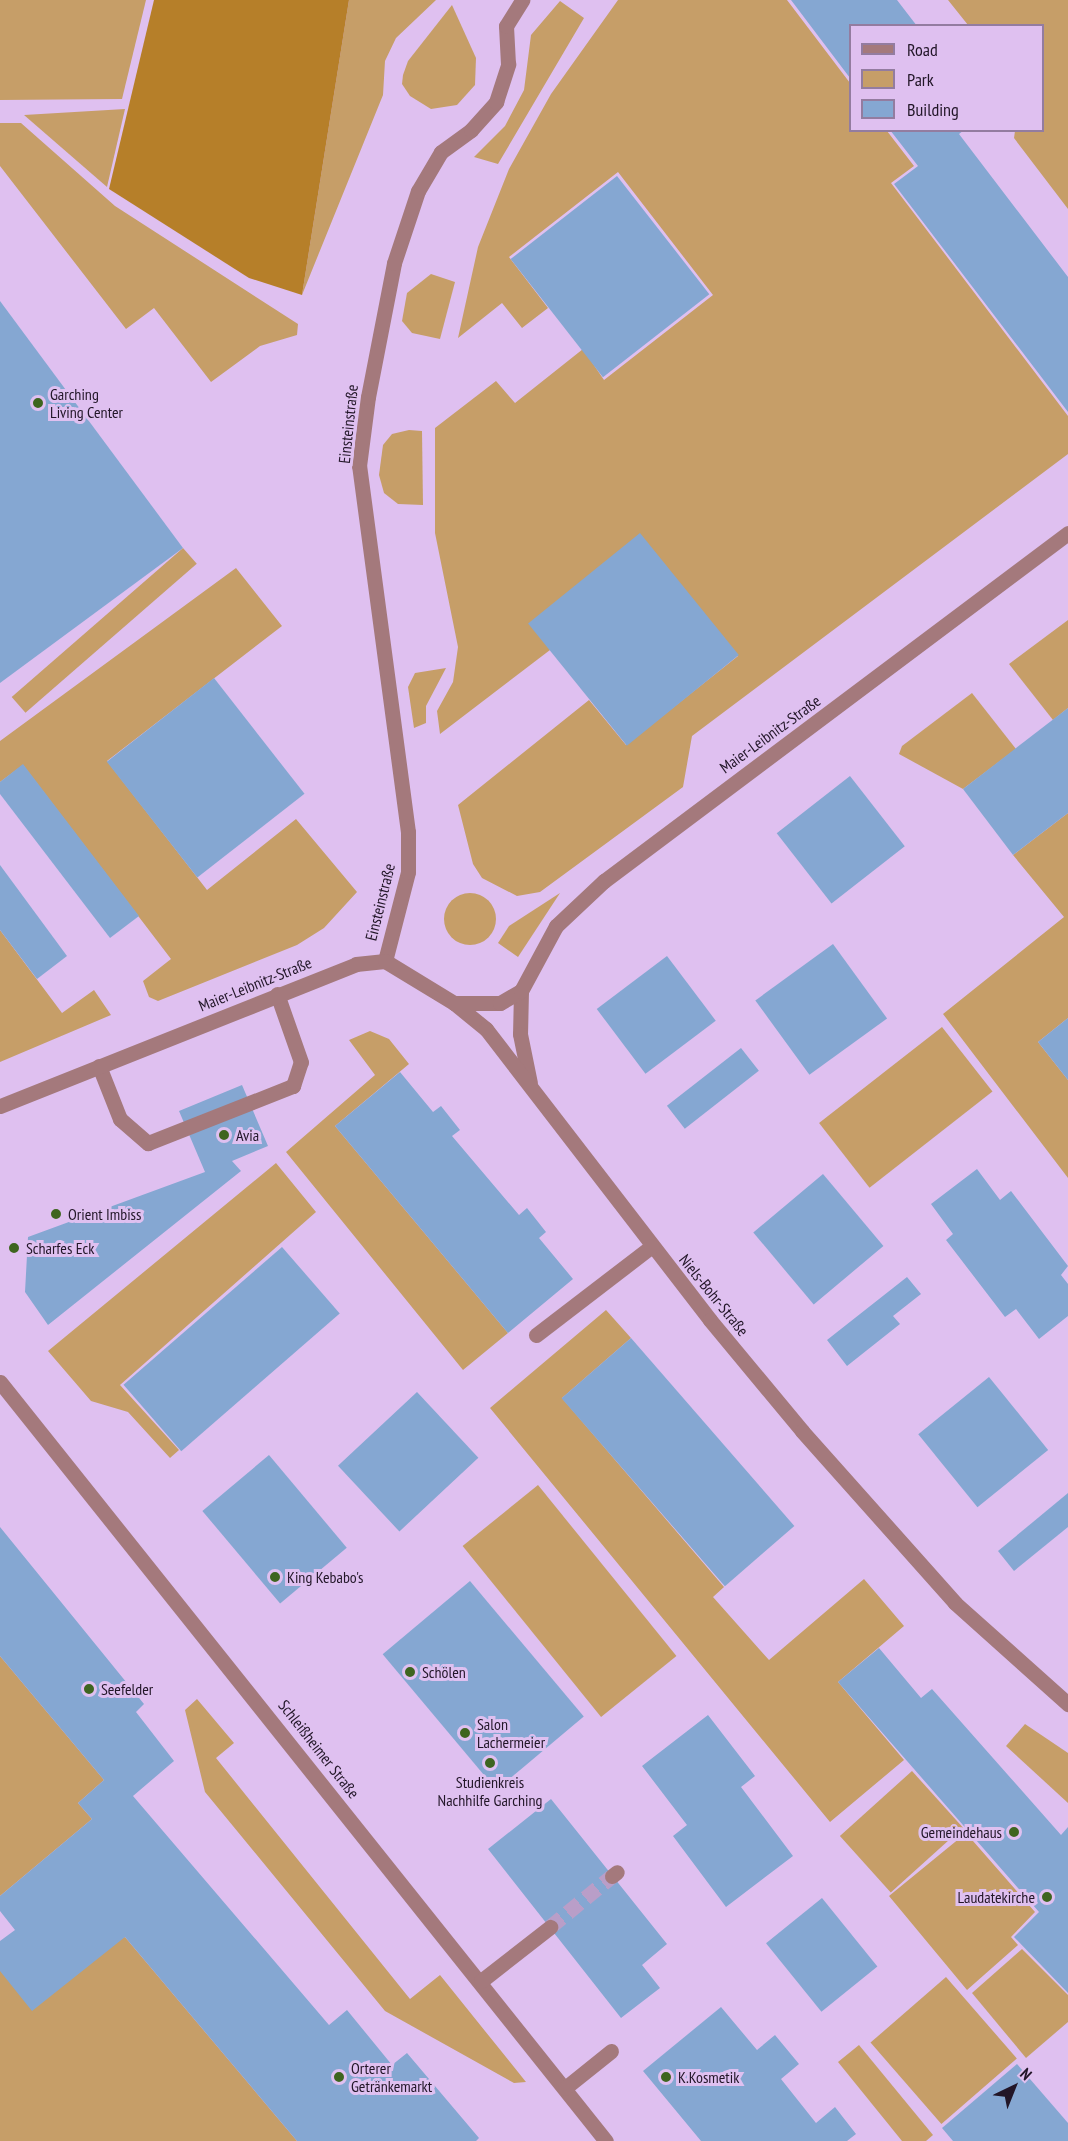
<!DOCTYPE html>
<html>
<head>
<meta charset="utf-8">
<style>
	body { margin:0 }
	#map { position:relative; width:1068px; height:2141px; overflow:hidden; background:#dfc0f0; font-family:"PT Sans Narrow",sans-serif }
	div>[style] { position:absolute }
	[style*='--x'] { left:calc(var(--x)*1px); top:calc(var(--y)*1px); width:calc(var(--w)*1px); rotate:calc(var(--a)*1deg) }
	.green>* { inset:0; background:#c69e68; transform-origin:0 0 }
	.round { border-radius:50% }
	.forest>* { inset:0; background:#b67f29 }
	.building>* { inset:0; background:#85a7d2; transform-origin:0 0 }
	.minor-tunnel>* { height:15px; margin-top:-7.5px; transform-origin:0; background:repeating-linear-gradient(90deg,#b99ec8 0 15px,transparent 0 23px) }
	.minor>* { height:15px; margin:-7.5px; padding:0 7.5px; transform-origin:7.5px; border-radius:7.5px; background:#a4797c }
	.dots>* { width:16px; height:16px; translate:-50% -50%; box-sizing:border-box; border:3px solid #dfc0f0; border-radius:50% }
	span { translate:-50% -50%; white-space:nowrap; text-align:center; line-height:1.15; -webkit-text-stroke:6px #dfc0f0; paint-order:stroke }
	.poi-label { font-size:16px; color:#221628 }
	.left { translate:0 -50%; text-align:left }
	.right { translate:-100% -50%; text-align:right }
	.street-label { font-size:16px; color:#221628 }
	.legend { position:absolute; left:849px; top:24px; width:195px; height:108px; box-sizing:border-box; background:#dfc0f0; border:2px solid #937ca0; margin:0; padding:8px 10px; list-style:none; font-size:18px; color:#221628 }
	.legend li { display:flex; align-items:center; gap:12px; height:30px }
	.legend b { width:30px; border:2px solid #937ca0 }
	.north { position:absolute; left:984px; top:2057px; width:60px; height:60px; -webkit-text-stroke:4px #dfc0f0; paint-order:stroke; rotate:43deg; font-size:16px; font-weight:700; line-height:24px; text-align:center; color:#221628 }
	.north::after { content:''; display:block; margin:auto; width:21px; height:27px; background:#221628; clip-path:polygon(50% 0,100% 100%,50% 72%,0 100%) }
</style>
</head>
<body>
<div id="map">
	<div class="green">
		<i style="clip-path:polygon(0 0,146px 0,122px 99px,0 100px)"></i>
		<i style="clip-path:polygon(349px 0,436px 0,396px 38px,385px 61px,383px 95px,302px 295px)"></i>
		<i style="clip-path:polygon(618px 0,787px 0,850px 83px,850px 130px,887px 131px,914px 166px,891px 183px,1068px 416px,1068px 454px,692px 736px,683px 787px,540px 892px,517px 896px,482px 878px,473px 864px,458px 805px,589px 700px,626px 745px,738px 656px,550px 650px,440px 734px,437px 711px,453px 682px,458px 647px,435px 533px,435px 428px,496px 381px,515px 403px,583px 349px,604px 380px,713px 295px,618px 172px,509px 257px,548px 308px,522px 328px,502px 303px,458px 338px,478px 247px,509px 169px,551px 94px)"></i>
		<i style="clip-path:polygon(948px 0,1068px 0,1068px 209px,1014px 138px,1015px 131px,1042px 130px,1042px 26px,968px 25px)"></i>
		<i style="clip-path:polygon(560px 1px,584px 18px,498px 164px,474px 157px,505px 126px,524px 90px,531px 35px)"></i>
		<i style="clip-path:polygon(452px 5px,476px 58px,475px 85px,457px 105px,431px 109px,410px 96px,402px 84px,403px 75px,408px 61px)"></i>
		<i style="clip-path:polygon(125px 109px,107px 187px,24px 115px)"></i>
		<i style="clip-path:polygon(0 123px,21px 123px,115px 206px,298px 324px,297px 335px,260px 346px,211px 382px,154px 308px,126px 329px,0 166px)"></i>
		<i style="clip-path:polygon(431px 274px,455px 282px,440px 339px,412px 333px,402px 321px,407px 293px)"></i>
		<i style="clip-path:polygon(409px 430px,422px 431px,423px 505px,398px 504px,384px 493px,379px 475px,383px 445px,392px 434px)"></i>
		<i style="left:183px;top:548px;width:21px;height:227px;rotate:49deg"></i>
		<i style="clip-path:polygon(236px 568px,282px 626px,107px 761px,207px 890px,296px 819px,357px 892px,324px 928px,297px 945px,158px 1001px,149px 997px,143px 981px,171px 959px,23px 765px,0 782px,0 741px)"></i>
		<i style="clip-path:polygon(1068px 620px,1068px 708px,1053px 720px,1009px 664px)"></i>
		<i style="clip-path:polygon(446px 668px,426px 706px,426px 723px,414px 728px,408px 687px,415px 673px)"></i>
		<i style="clip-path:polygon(972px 693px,1016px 749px,963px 789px,899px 754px,902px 746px)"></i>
		<i style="clip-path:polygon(1068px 813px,1068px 1018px,1038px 1042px,1068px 1080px,1068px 1178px,943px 1014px,1064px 917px,1013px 855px)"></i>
		<i style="clip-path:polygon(560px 893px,518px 957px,498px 943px,509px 926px)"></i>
		<i class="round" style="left:444px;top:893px;width:52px;height:52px"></i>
		<i style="clip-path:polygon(0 930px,62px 1013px,94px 990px,111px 1015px,0 1062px)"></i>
		<i style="left:942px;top:1027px;width:82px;height:156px;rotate:52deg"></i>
		<i style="clip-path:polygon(370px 1031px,389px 1039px,409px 1064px,335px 1126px,508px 1333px,463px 1370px,286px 1152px,375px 1075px,349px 1040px)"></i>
		<i style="clip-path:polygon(276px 1163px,316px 1212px,120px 1385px,179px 1450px,170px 1458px,128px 1412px,91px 1401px,48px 1351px)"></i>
		<i style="clip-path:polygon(606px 1310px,631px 1338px,562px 1398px,724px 1587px,713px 1597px,769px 1660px,864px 1579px,904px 1626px,838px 1682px,904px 1760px,830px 1822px,490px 1408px)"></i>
		<i style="left:538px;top:1485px;width:220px;height:97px;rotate:51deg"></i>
		<i style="clip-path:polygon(0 1656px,104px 1780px,78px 1803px,92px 1819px,0 1896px)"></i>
		<i style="clip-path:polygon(197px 1699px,234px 1743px,216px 1758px,410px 1999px,440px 1975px,526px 2082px,514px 2083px,385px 2011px,205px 1792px,185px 1710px)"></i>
		<i style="clip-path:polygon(1025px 1724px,1068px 1753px,1068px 1803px,1006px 1746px)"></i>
		<i style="left:912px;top:1771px;width:76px;height:97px;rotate:48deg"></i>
		<i style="clip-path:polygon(966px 1833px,1035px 1912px,1011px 1937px,1018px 1945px,967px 1990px,889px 1896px)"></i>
		<i style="clip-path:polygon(125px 1937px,297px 2141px,0 2141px,0 1971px)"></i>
		<i style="clip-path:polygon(1022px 1949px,1068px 1995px,1068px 2022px,1026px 2058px,972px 1993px)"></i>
		<i style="left:946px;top:1977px;width:108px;height:100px;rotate:49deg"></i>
		<i style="clip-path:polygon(859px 2045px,933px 2135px,926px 2141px,902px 2141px,838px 2062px)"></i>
	</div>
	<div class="forest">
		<i style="clip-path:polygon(154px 0,349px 0,302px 295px,249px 278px,109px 189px)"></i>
	</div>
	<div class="building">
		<i style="clip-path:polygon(791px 0,897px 0,917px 26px,850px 26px,850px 78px)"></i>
		<i style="clip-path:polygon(890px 130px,964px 130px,959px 134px,1068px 277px,1068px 412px,894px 184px,918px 166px)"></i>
		<i style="left:617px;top:176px;width:150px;height:135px;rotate:52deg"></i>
		<i style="clip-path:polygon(0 301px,183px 548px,0 683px)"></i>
		<i style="left:640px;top:533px;width:157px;height:144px;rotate:51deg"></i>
		<i style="left:214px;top:678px;width:147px;height:136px;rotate:52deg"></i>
		<i style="clip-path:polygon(1068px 708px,1068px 813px,1013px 855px,963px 789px)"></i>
		<i style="clip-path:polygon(23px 764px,139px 916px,110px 938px,0 794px,0 782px)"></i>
		<i style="left:850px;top:776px;width:89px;height:93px;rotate:52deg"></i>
		<i style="clip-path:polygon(0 865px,67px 956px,37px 979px,0 930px)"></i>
		<i style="left:833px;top:944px;width:92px;height:96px;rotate:54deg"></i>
		<i style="left:667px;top:956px;width:81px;height:88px;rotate:53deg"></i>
		<i style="clip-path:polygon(1068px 1018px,1068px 1080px,1038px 1042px)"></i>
		<i style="left:741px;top:1048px;width:29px;height:94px;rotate:52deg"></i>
		<i style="clip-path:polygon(400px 1072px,433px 1112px,441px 1106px,460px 1130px,452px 1136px,519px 1215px,527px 1208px,546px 1232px,539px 1238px,573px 1279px,508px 1333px,335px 1126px)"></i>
		<i style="clip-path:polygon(242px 1085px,268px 1146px,232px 1161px,241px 1171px,48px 1325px,25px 1292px,28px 1237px,205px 1172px,179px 1111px)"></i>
		<i style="clip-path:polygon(977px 1169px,1000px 1200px,1011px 1191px,1068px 1266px,1061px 1275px,1068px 1284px,1068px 1316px,1039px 1339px,1016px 1309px,1005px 1317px,946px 1240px,953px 1234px,931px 1204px)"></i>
		<i style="left:823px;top:1174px;width:94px;height:91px;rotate:50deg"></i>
		<i style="left:282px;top:1247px;width:88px;height:210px;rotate:49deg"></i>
		<i style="clip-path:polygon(907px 1277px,921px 1294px,893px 1316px,900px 1324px,847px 1366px,827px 1340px)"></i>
		<i style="left:631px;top:1338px;width:249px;height:92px;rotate:49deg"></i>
		<i style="left:989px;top:1377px;width:94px;height:91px;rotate:51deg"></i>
		<i style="left:417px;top:1392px;width:90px;height:108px;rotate:47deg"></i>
		<i style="left:269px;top:1455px;width:121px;height:87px;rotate:50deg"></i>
		<i style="clip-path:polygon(1068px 1493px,1068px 1527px,1014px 1571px,998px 1551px)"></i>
		<i style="clip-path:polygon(0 1527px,144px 1704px,136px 1712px,174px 1761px,133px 1796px,329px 2025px,347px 2010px,392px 2065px,407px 2053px,479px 2138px,476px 2141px,297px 2141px,125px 1937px,32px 2011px,0 1971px,0 1941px,15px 1930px,0 1911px,0 1896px,92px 1819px,78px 1803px,104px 1780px,0 1656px)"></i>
		<i style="left:470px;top:1581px;width:177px;height:114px;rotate:50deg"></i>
		<i style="clip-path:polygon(879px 1648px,921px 1698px,932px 1689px,1061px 1835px,1068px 1827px,1068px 1993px,1014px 1937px,1039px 1912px,838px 1682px)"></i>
		<i style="clip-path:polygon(708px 1715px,755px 1776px,741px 1787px,793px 1856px,726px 1907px,673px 1836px,687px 1825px,642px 1766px)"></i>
		<i style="clip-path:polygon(551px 1799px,667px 1944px,642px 1965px,660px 1988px,621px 2018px,488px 1849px)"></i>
		<i style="left:822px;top:1898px;width:88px;height:72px;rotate:51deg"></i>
		<i style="clip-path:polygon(721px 2007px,757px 2050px,775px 2035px,799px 2064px,781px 2079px,816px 2123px,835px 2107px,856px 2134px,847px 2141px,701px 2141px,643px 2071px)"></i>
		<i style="clip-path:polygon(1017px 2064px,1068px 2123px,1068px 2141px,953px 2141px,942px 2128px)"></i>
	</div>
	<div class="minor-tunnel">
		<i style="--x:550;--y:1927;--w:80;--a:-39.4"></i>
	</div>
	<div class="minor">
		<i style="--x:385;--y:961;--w:92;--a:-75.5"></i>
		<i style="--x:408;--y:872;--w:40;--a:-90"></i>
		<i style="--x:408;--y:832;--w:369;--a:-97.6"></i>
		<i style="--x:359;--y:466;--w:70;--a:-82.6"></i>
		<i style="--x:368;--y:397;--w:136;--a:-79"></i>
		<i style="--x:394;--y:263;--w:76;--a:-71.6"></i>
		<i style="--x:418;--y:191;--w:45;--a:-59.5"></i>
		<i style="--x:441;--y:152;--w:37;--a:-36"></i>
		<i style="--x:471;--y:130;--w:38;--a:-48"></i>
		<i style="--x:496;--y:102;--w:40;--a:-72"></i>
		<i style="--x:508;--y:64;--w:38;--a:-93"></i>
		<i style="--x:506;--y:26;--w:31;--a:-58"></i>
		<i style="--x:521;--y:991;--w:43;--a:91.3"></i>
		<i style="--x:520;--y:1034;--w:50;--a:78.5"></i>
		<i style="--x:454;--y:1003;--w:41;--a:39.1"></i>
		<i style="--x:486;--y:1029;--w:367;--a:52.4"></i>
		<i style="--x:710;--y:1320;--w:144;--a:50.3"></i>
		<i style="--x:802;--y:1431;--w:230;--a:48.3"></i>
		<i style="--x:955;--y:1603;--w:152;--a:41.8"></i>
		<i style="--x:99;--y:1066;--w:57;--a:68.4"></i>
		<i style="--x:120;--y:1119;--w:37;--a:41"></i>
		<i style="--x:148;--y:1143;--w:156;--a:-21.5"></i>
		<i style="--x:293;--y:1086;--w:25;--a:-72"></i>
		<i style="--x:301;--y:1062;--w:72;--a:-109.4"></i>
		<i style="--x:0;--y:1106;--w:383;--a:-21.7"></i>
		<i style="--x:356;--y:964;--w:29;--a:-6"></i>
		<i style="--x:385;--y:961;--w:81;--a:31.3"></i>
		<i style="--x:454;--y:1003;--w:46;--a:0"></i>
		<i style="--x:500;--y:1003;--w:24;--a:-30"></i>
		<i style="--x:521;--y:991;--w:74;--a:-61.7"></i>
		<i style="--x:556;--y:926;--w:66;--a:-43.2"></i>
		<i style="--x:604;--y:881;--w:580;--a:-36.87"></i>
		<i style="--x:536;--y:1335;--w:146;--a:-37.5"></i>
		<i style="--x:0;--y:1382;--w:971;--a:51.4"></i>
		<i style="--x:612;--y:1876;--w:6;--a:-39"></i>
		<i style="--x:481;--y:1981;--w:88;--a:-38"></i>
		<i style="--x:565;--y:2088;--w:59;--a:-38.8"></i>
	</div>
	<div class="dots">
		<i style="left:38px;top:403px;background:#3e651f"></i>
		<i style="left:224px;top:1135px;background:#3e651f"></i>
		<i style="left:56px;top:1214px;background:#3e651f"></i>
		<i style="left:14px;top:1248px;background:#3e651f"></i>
		<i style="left:275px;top:1577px;background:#3e651f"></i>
		<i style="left:410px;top:1672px;background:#3e651f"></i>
		<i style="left:89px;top:1689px;background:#3e651f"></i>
		<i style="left:465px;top:1733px;background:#3e651f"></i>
		<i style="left:490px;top:1763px;background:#3e651f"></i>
		<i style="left:1014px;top:1832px;background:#3e651f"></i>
		<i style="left:1047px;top:1897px;background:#3e651f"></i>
		<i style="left:339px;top:2077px;background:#3e651f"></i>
		<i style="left:666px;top:2077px;background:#3e651f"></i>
	</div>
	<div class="poi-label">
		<span class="left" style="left:50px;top:403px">Garching<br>Living Center</span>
		<span class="left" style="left:236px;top:1135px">Avia</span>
		<span class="left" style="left:68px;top:1214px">Orient Imbiss</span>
		<span class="left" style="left:26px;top:1248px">Scharfes Eck</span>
		<span class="left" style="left:287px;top:1577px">King Kebabo's</span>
		<span class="left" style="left:422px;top:1672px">Schölen</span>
		<span class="left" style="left:101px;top:1689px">Seefelder</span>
		<span class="left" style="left:477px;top:1733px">Salon<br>Lachermeier</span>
		<span style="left:490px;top:1791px">Studienkreis<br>Nachhilfe Garching</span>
		<span class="right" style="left:1002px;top:1832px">Gemeindehaus</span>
		<span class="right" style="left:1035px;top:1897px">Laudatekirche</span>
		<span class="left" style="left:351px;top:2077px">Orterer<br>Getränkemarkt</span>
		<span class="left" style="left:678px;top:2077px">K.Kosmetik</span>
	</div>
	<div class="street-label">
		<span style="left:348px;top:424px;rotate:-84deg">Einsteinstraße</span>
		<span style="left:770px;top:734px;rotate:-36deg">Maier-Leibnitz-Straße</span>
		<span style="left:380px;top:902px;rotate:-76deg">Einsteinstraße</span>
		<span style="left:255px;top:984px;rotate:-22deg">Maier-Leibnitz-Straße</span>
		<span style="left:714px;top:1295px;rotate:51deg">Niels-Bohr-Straße</span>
		<span style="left:319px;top:1749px;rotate:52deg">Schleißheimer Straße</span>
	</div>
	<ul class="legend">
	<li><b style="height:8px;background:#a4797c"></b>Road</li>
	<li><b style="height:16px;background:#c69e68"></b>Park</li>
	<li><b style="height:16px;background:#85a7d2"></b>Building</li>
	</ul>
	<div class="north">N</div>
</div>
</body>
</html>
